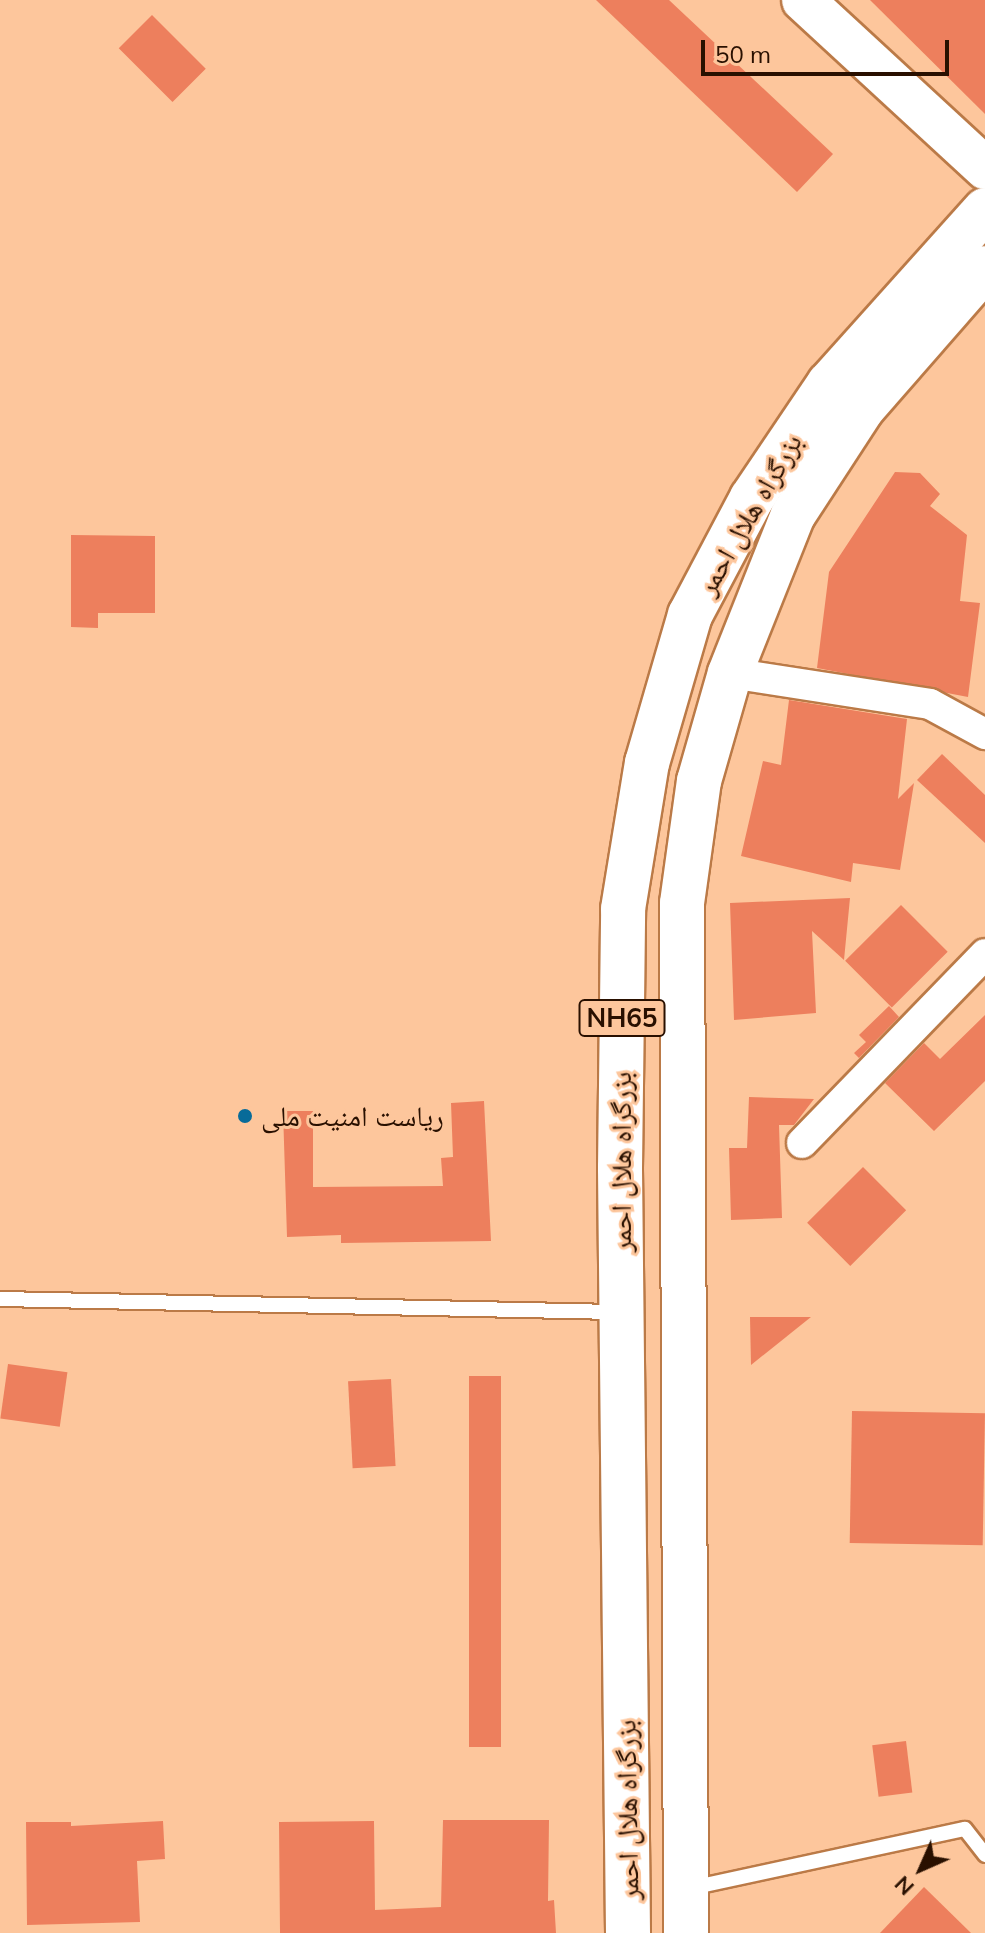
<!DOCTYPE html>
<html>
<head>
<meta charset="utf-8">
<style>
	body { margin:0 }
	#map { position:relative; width:985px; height:1933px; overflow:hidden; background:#fdc69c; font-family:Mulish,"Noto Naskh Arabic",sans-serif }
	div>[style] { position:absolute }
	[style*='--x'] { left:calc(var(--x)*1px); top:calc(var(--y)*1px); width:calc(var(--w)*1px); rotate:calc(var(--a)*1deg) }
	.building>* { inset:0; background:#ed7f5d; transform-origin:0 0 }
	.roads { filter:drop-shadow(2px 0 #bb7a47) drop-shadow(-2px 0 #bb7a47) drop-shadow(0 2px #bb7a47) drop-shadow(0 -2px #bb7a47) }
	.lane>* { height:14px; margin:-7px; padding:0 7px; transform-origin:7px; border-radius:7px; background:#fff }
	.street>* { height:30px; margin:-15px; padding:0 15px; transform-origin:15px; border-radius:15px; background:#fff }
	.secondary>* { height:42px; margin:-21px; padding:0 21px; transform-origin:21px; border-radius:21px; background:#fff }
	.highway>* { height:44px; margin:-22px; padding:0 22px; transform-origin:22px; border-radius:22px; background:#fff }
	.dots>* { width:22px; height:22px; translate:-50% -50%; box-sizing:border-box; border:4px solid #fdc69c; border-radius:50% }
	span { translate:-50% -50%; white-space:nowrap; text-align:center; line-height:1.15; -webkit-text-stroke:6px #fdc69c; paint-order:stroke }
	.shield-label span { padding:2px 6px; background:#fdc69c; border:2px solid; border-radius:6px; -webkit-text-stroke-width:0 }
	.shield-label { font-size:26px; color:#291000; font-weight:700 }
	.street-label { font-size:28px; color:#291000 }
	.poi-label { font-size:28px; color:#291000 }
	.left { translate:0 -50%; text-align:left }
	.north { position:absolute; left:881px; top:1829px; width:80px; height:80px; -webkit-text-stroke:6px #fdc69c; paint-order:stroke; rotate:225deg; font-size:22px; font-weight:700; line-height:32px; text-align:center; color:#291000 }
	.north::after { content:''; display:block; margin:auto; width:28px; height:36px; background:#291000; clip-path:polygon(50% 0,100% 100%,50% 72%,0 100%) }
	.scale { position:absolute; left:701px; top:40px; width:248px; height:36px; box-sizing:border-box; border:4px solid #291000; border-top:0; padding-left:10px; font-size:24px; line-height:28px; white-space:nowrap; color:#291000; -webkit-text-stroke:6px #fdc69c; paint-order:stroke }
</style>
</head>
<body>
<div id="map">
	<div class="building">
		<i style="clip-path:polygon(596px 0,669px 0,833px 154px,797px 192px)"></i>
		<i style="clip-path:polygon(870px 0,985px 0,985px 114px)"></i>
		<i style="left:152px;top:15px;width:76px;height:47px;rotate:45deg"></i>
		<i style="clip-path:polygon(895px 472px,920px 473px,940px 494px,930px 506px,967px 535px,960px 601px,980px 603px,968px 697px,817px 668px,829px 572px)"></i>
		<i style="clip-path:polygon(71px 535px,155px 536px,155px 613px,98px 613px,98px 628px,71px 627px)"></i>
		<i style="clip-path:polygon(789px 700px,907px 719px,898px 799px,914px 783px,900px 870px,853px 863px,851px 882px,741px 856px,763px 761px,781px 765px)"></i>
		<i style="clip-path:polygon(942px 754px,985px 795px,985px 843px,917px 780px)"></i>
		<i style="clip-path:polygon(850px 898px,844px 960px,812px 931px,816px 1013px,734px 1020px,730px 903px)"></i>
		<i style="left:901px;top:905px;width:66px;height:79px;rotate:45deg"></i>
		<i style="clip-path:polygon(889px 1006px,899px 1017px,859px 1058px,854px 1053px,866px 1042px,859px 1035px)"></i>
		<i style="clip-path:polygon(985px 1015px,985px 1081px,934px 1131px,885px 1083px,924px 1043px,940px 1059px)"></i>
		<i style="clip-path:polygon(749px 1097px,814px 1099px,794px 1125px,779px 1125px,782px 1218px,731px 1220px,729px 1148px,747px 1148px)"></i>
		<i style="clip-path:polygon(484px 1101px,491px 1241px,341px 1243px,341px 1235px,287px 1237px,283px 1111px,313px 1111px,313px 1187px,443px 1186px,441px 1158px,453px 1157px,451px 1103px)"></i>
		<i style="left:863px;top:1167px;width:61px;height:79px;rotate:45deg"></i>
		<i style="clip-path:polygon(750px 1317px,811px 1317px,751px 1365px)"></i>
		<i style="left:8px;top:1364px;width:60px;height:55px;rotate:8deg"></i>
		<i style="left:469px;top:1376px;width:32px;height:371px"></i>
		<i style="left:391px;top:1379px;width:87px;height:43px;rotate:87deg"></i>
		<i style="left:852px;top:1411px;width:133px;height:132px;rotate:1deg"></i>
		<i style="left:906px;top:1741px;width:52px;height:34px;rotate:83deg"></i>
		<i style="clip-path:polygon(443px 1820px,549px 1820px,548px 1901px,554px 1900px,556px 1933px,280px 1933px,279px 1822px,374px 1821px,375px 1910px,441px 1907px)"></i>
		<i style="clip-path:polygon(163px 1821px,165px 1859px,137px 1861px,140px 1922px,27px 1925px,26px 1822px,71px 1822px,71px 1826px)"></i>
		<i style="clip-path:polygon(924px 1887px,971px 1933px,880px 1933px)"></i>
	</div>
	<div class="roads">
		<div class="lane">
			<i style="--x:0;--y:1299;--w:617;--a:1.21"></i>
			<i style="--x:691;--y:1888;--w:280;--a:-12.2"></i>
			<i style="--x:965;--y:1829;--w:33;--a:52"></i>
		</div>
		<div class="street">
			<i style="--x:730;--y:673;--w:202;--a:8.8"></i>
			<i style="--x:930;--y:704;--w:63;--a:28.6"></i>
			<i style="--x:802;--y:1143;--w:263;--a:-45.9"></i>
		</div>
		<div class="secondary">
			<i style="--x:803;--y:0;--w:248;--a:42.7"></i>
		</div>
		<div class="highway">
			<i style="--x:628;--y:1933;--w:765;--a:-90.6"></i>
			<i style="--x:620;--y:1168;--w:259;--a:-89.3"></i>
			<i style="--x:623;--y:909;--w:148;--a:-80.7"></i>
			<i style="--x:647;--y:763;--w:154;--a:-73.8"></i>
			<i style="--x:690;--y:615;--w:132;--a:-62.1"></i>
			<i style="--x:752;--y:498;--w:138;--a:-56"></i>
			<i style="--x:829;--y:384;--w:234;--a:-48.1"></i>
			<i style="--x:686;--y:1933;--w:1030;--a:-90.22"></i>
			<i style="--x:682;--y:903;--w:123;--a:-82.1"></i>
			<i style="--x:699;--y:781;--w:112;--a:-74"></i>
			<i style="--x:730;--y:673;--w:170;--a:-68.3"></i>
			<i style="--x:793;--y:515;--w:126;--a:-56.9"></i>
			<i style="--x:862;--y:409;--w:187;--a:-48.9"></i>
		</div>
	</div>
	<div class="dots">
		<i style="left:245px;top:1116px;background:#086b99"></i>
	</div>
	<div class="shield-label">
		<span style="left:622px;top:1018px">NH65</span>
	</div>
	<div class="street-label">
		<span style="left:749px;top:514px;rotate:-60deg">بزرگراه هلال احمر</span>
		<span style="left:621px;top:1162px;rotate:-90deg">بزرگراه هلال احمر</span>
		<span style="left:627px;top:1810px;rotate:-91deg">بزرگراه هلال احمر</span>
	</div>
	<div class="poi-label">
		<span class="left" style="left:261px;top:1116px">ریاست امنیت ملی</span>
	</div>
	<div class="north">N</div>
	<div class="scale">50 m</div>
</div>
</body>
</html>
